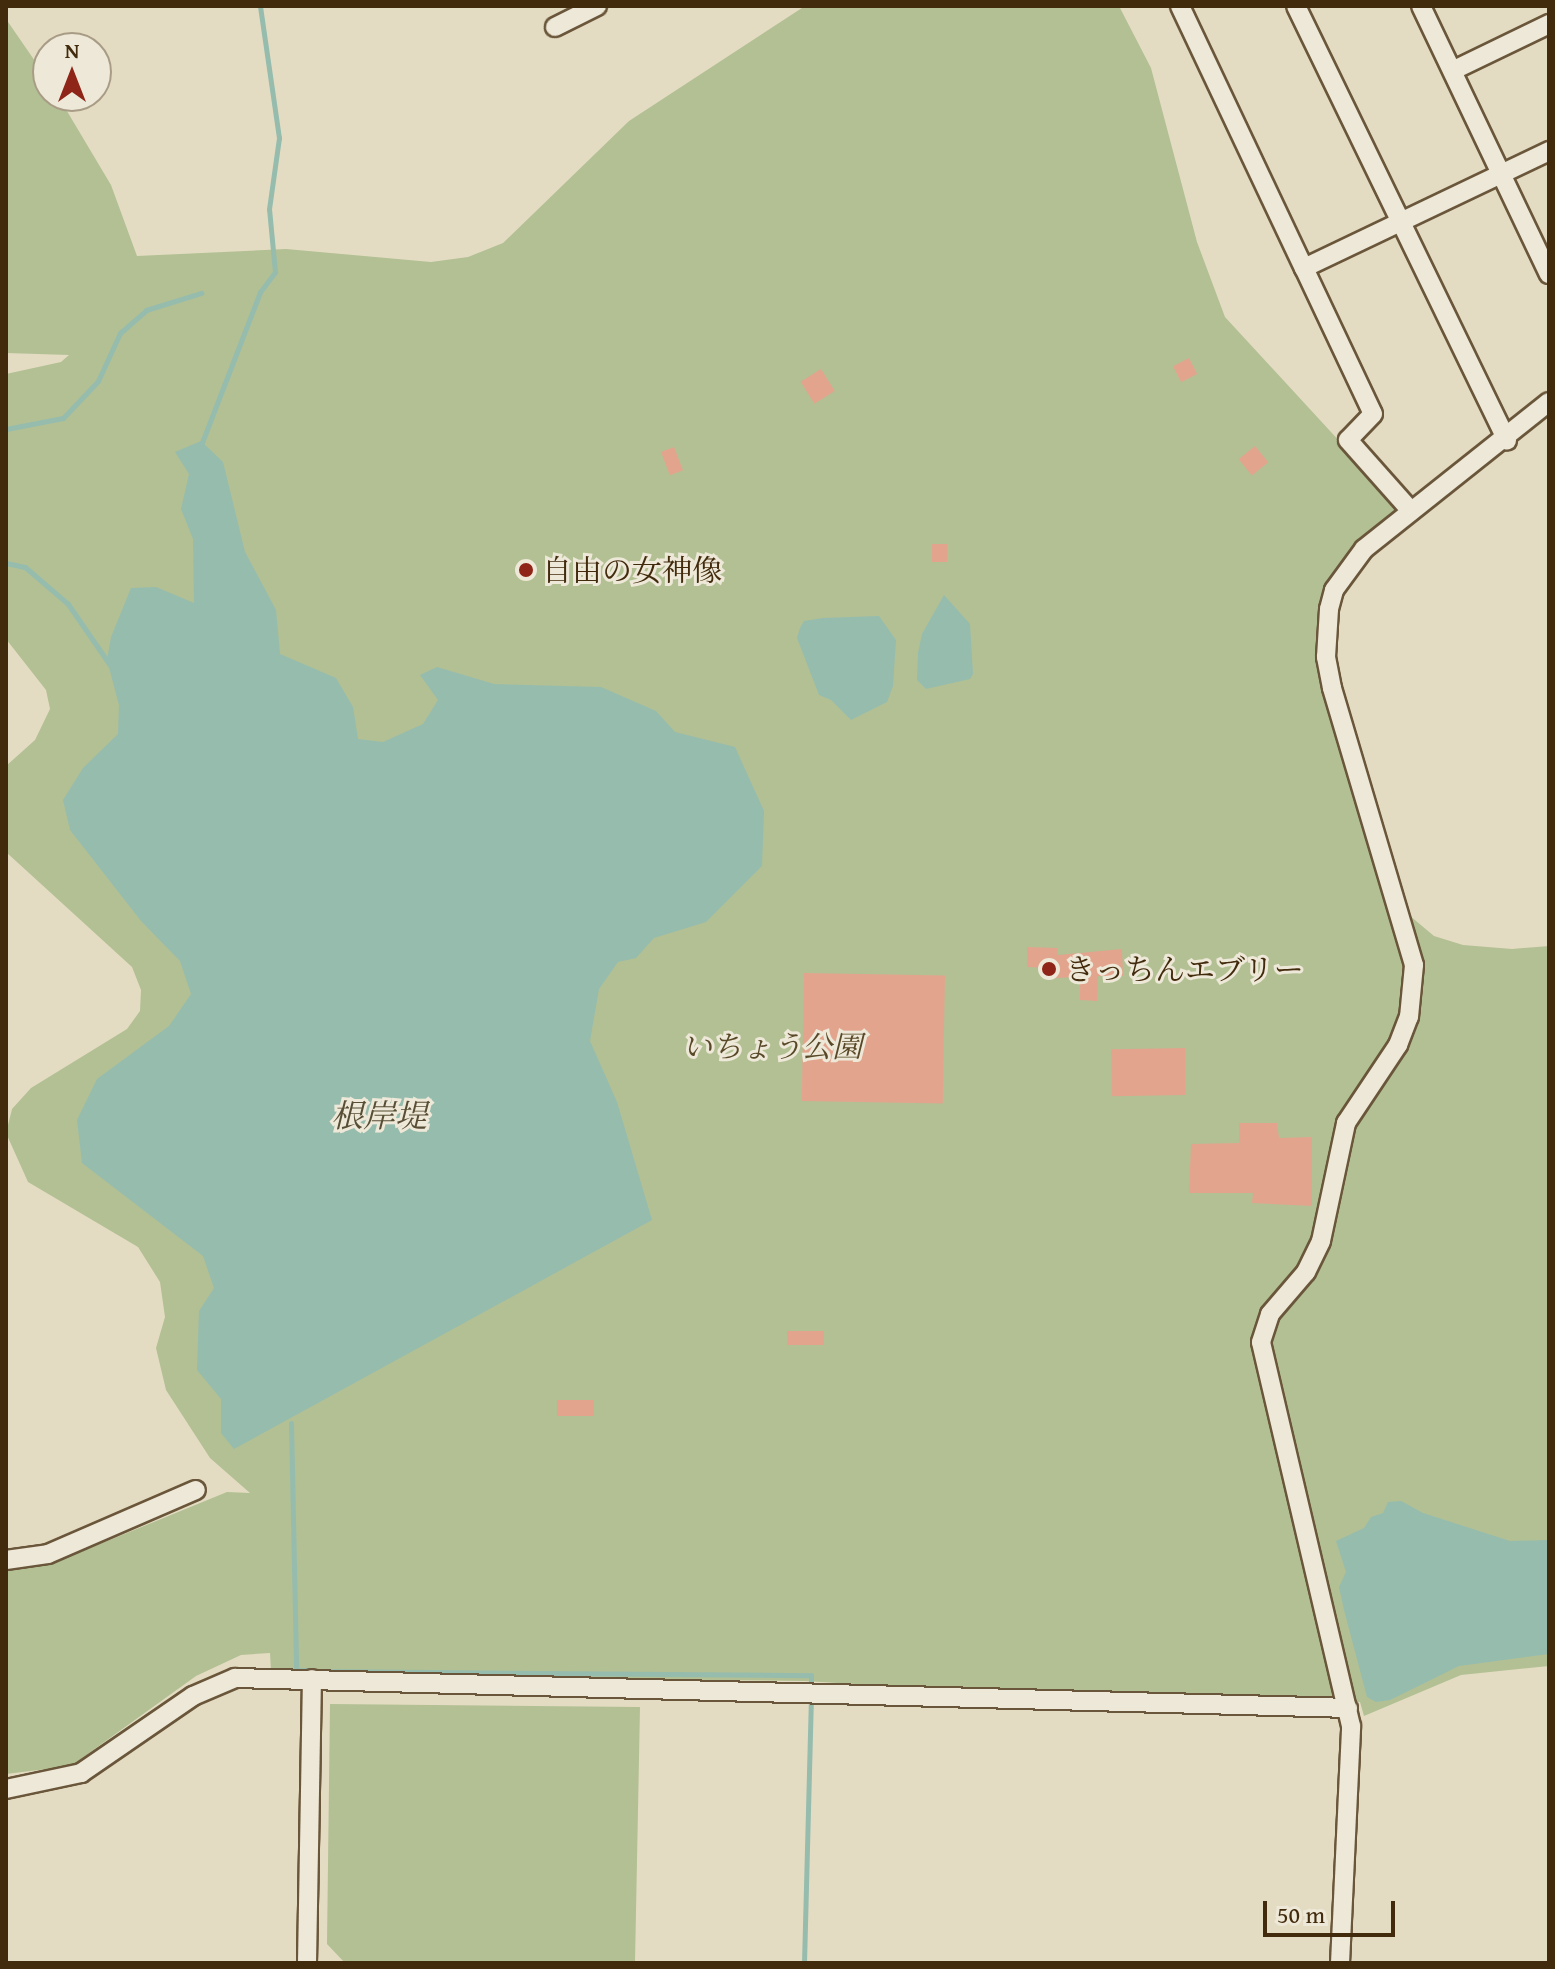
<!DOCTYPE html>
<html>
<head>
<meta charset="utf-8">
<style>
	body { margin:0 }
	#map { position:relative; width:1555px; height:1969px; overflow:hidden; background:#e4dcc2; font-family:"Gentium Book Plus","Noto Serif JP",serif }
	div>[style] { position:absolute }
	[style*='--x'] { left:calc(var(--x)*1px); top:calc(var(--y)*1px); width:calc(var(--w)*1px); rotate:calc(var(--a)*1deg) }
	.green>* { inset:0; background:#b2c094 }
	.water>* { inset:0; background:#96bcae }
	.stream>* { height:5px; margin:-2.5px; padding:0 2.5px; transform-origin:2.5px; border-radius:2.5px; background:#96bcae }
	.building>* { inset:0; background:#e3a48d; transform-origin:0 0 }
	.roads { filter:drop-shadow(2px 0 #6a563a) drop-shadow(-2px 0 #6a563a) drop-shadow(0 2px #6a563a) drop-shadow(0 -2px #6a563a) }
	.minor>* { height:18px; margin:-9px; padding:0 9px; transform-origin:9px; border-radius:9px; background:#ede8d7 }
	.dots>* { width:22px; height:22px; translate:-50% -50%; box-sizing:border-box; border:4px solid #ede8d7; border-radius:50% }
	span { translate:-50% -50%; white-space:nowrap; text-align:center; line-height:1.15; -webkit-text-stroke:6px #ede8d7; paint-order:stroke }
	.poi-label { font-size:30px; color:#422a0d }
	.left { translate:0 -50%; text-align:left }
	.park-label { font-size:30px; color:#584828; font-style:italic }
	.water-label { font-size:32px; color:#574e35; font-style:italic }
	.frame { position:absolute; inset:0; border:8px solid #422a0d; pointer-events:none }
	.north { position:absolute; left:32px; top:32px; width:80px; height:80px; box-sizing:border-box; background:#ede8d7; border:2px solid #a99c86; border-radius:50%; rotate:0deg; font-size:22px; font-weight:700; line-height:32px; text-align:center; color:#422a0d }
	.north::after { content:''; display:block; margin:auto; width:28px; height:36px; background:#8f2418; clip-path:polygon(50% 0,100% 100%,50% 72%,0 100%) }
	.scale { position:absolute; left:1263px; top:1901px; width:132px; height:36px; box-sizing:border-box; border:4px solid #422a0d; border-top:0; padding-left:10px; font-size:24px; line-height:28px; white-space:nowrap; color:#422a0d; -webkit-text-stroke:6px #ede8d7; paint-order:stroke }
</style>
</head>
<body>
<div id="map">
	<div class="green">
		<i style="clip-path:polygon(805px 6px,1119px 6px,1151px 68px,1197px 242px,1225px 317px,1400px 507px,1320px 616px,1391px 900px,1434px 936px,1463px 945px,1512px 949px,1549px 946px,1549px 1666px,1461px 1675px,1364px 1716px,1360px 1702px,1317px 1699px,1007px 1693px,804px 1681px,330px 1676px,271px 1671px,270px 1653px,241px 1655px,196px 1676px,71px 1766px,6px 1774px,6px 1568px,56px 1562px,227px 1492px,250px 1493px,210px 1458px,166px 1390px,156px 1348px,165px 1317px,160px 1282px,138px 1247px,28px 1182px,6px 1133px,12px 1109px,31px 1088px,127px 1029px,140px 1011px,141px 990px,132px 967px,6px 852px,6px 766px,35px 740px,50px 709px,46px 690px,6px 639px,6px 374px,61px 362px,69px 355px,6px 353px,6px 19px,48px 80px,48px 96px,58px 96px,111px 185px,137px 256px,286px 249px,431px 262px,468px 257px,503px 243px,629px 121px)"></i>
		<i style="clip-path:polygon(330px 1704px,640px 1707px,635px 1963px,345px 1963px,327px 1944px)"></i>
	</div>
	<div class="water">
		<i style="clip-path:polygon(201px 441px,223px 462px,245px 552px,276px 610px,280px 654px,336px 678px,353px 707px,358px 739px,383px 742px,423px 724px,438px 700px,420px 675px,437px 667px,494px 684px,601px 687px,656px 711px,675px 732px,735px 747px,764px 811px,762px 866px,706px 922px,654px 938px,636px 958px,618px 962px,599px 989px,590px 1041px,617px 1102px,652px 1220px,234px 1449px,221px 1433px,221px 1399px,197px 1370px,199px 1311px,214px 1288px,203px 1256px,82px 1163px,77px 1120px,97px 1079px,169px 1026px,191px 994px,180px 961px,141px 921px,70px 830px,63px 800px,83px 768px,118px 734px,119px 705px,107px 660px,111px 637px,131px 588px,156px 587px,194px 603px,193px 539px,181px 509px,189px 474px,175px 452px)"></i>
		<i style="clip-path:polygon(944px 595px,970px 624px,973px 674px,970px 679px,926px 689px,917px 680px,918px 653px,922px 634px)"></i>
		<i style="clip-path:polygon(879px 616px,896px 640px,893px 686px,887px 702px,851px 720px,831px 700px,819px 695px,797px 638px,800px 628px,804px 621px,823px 618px)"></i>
		<i style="clip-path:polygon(1401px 1501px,1423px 1513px,1510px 1541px,1549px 1540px,1549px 1654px,1459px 1666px,1390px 1700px,1376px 1702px,1367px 1697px,1344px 1610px,1339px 1587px,1346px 1572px,1336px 1541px,1364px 1528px,1371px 1517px,1383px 1513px,1388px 1502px)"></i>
	</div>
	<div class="stream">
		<i style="--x:6;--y:429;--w:58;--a:-10.9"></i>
		<i style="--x:63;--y:418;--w:51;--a:-46.6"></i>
		<i style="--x:98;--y:381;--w:53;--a:-65.4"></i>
		<i style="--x:120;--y:333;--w:35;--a:-41"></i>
		<i style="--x:146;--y:310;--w:58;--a:-17.2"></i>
		<i style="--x:201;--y:445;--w:164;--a:-68.9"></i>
		<i style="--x:260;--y:292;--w:25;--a:-53"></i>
		<i style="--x:275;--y:272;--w:63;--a:-95.4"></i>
		<i style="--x:269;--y:209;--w:72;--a:-82"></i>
		<i style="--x:279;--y:138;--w:133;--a:-98.2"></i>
		<i style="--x:6;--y:563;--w:19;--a:12"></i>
		<i style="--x:25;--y:567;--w:57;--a:40.7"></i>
		<i style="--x:68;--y:604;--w:74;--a:55.5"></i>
		<i style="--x:291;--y:1423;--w:247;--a:88.8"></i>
		<i style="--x:296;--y:1670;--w:16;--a:0"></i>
		<i style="--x:321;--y:1671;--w:490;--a:0.5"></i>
		<i style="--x:811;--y:1675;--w:13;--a:90"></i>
		<i style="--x:804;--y:1963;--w:265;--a:-88.5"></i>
	</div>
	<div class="building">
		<i style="left:1189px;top:358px;width:18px;height:18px;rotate:63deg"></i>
		<i style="left:821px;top:369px;width:26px;height:24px;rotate:58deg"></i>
		<i style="left:1255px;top:446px;width:21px;height:21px;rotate:51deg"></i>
		<i style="left:674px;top:447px;width:25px;height:14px;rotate:69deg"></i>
		<i style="left:932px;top:544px;width:15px;height:18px"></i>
		<i style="clip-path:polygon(1027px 947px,1057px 948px,1058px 955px,1122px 949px,1123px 976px,1098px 976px,1097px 1001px,1080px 1000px,1080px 977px,1055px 978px,1046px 968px,1027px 967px)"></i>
		<i style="left:804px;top:973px;width:141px;height:128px;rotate:1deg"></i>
		<i style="left:1185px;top:1048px;width:47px;height:74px;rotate:89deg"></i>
		<i style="clip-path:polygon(1239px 1123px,1277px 1123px,1279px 1138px,1312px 1137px,1312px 1206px,1252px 1203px,1253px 1193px,1189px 1193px,1191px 1144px,1239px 1143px)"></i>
		<i style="left:787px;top:1331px;width:37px;height:14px"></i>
		<i style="left:557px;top:1400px;width:37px;height:16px"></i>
	</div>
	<div class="roads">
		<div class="minor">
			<i style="--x:1180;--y:6;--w:290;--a:64.7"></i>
			<i style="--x:1304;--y:268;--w:272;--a:-25.5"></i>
			<i style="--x:1296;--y:6;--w:483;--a:64.1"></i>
			<i style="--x:1421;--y:6;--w:297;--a:64.5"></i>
			<i style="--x:555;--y:27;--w:47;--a:-26.6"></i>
			<i style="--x:1454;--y:70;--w:106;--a:-25.8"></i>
			<i style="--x:1304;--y:268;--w:161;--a:64.7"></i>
			<i style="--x:1373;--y:414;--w:36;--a:134"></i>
			<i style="--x:1348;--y:440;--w:95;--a:48.4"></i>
			<i style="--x:6;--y:1560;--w:42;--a:-8.1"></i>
			<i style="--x:48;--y:1554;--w:161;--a:-23.4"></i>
			<i style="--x:6;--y:1789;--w:77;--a:-12"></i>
			<i style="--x:81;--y:1773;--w:136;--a:-34.5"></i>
			<i style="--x:193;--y:1696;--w:46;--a:-23.2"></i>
			<i style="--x:235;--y:1678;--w:1113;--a:1.54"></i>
			<i style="--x:307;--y:1963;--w:284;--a:-89"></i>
			<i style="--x:1340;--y:1963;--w:237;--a:-87.3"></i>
			<i style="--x:1351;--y:1726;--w:394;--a:-103.2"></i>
			<i style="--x:1261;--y:1342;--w:29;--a:-72"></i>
			<i style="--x:1270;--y:1314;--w:55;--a:-49.4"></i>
			<i style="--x:1306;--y:1272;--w:34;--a:-64"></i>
			<i style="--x:1321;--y:1241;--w:121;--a:-78"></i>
			<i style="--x:1346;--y:1123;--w:94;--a:-56.3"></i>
			<i style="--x:1398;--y:1045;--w:30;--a:-69"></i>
			<i style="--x:1409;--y:1017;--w:52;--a:-84.5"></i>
			<i style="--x:1414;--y:965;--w:289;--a:-106.5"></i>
			<i style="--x:1332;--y:688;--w:32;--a:-101"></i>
			<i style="--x:1326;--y:657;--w:48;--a:-86.4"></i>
			<i style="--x:1329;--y:609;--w:20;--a:-75"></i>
			<i style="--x:1334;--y:590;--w:51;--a:-53.8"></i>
			<i style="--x:1364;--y:549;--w:236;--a:-38.5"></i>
		</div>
	</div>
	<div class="dots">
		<i style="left:526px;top:570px;background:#8f2418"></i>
		<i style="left:1049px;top:969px;background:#8f2418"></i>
	</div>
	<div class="poi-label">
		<span class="left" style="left:542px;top:570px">自由の女神像</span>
		<span class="left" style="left:1065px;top:969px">きっちんエブリー</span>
	</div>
	<div class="park-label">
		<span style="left:772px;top:1046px">いちょう公園</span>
	</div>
	<div class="water-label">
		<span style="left:379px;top:1116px">根岸堤</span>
	</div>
	<div class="frame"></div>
	<div class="north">N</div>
	<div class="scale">50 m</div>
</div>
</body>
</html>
